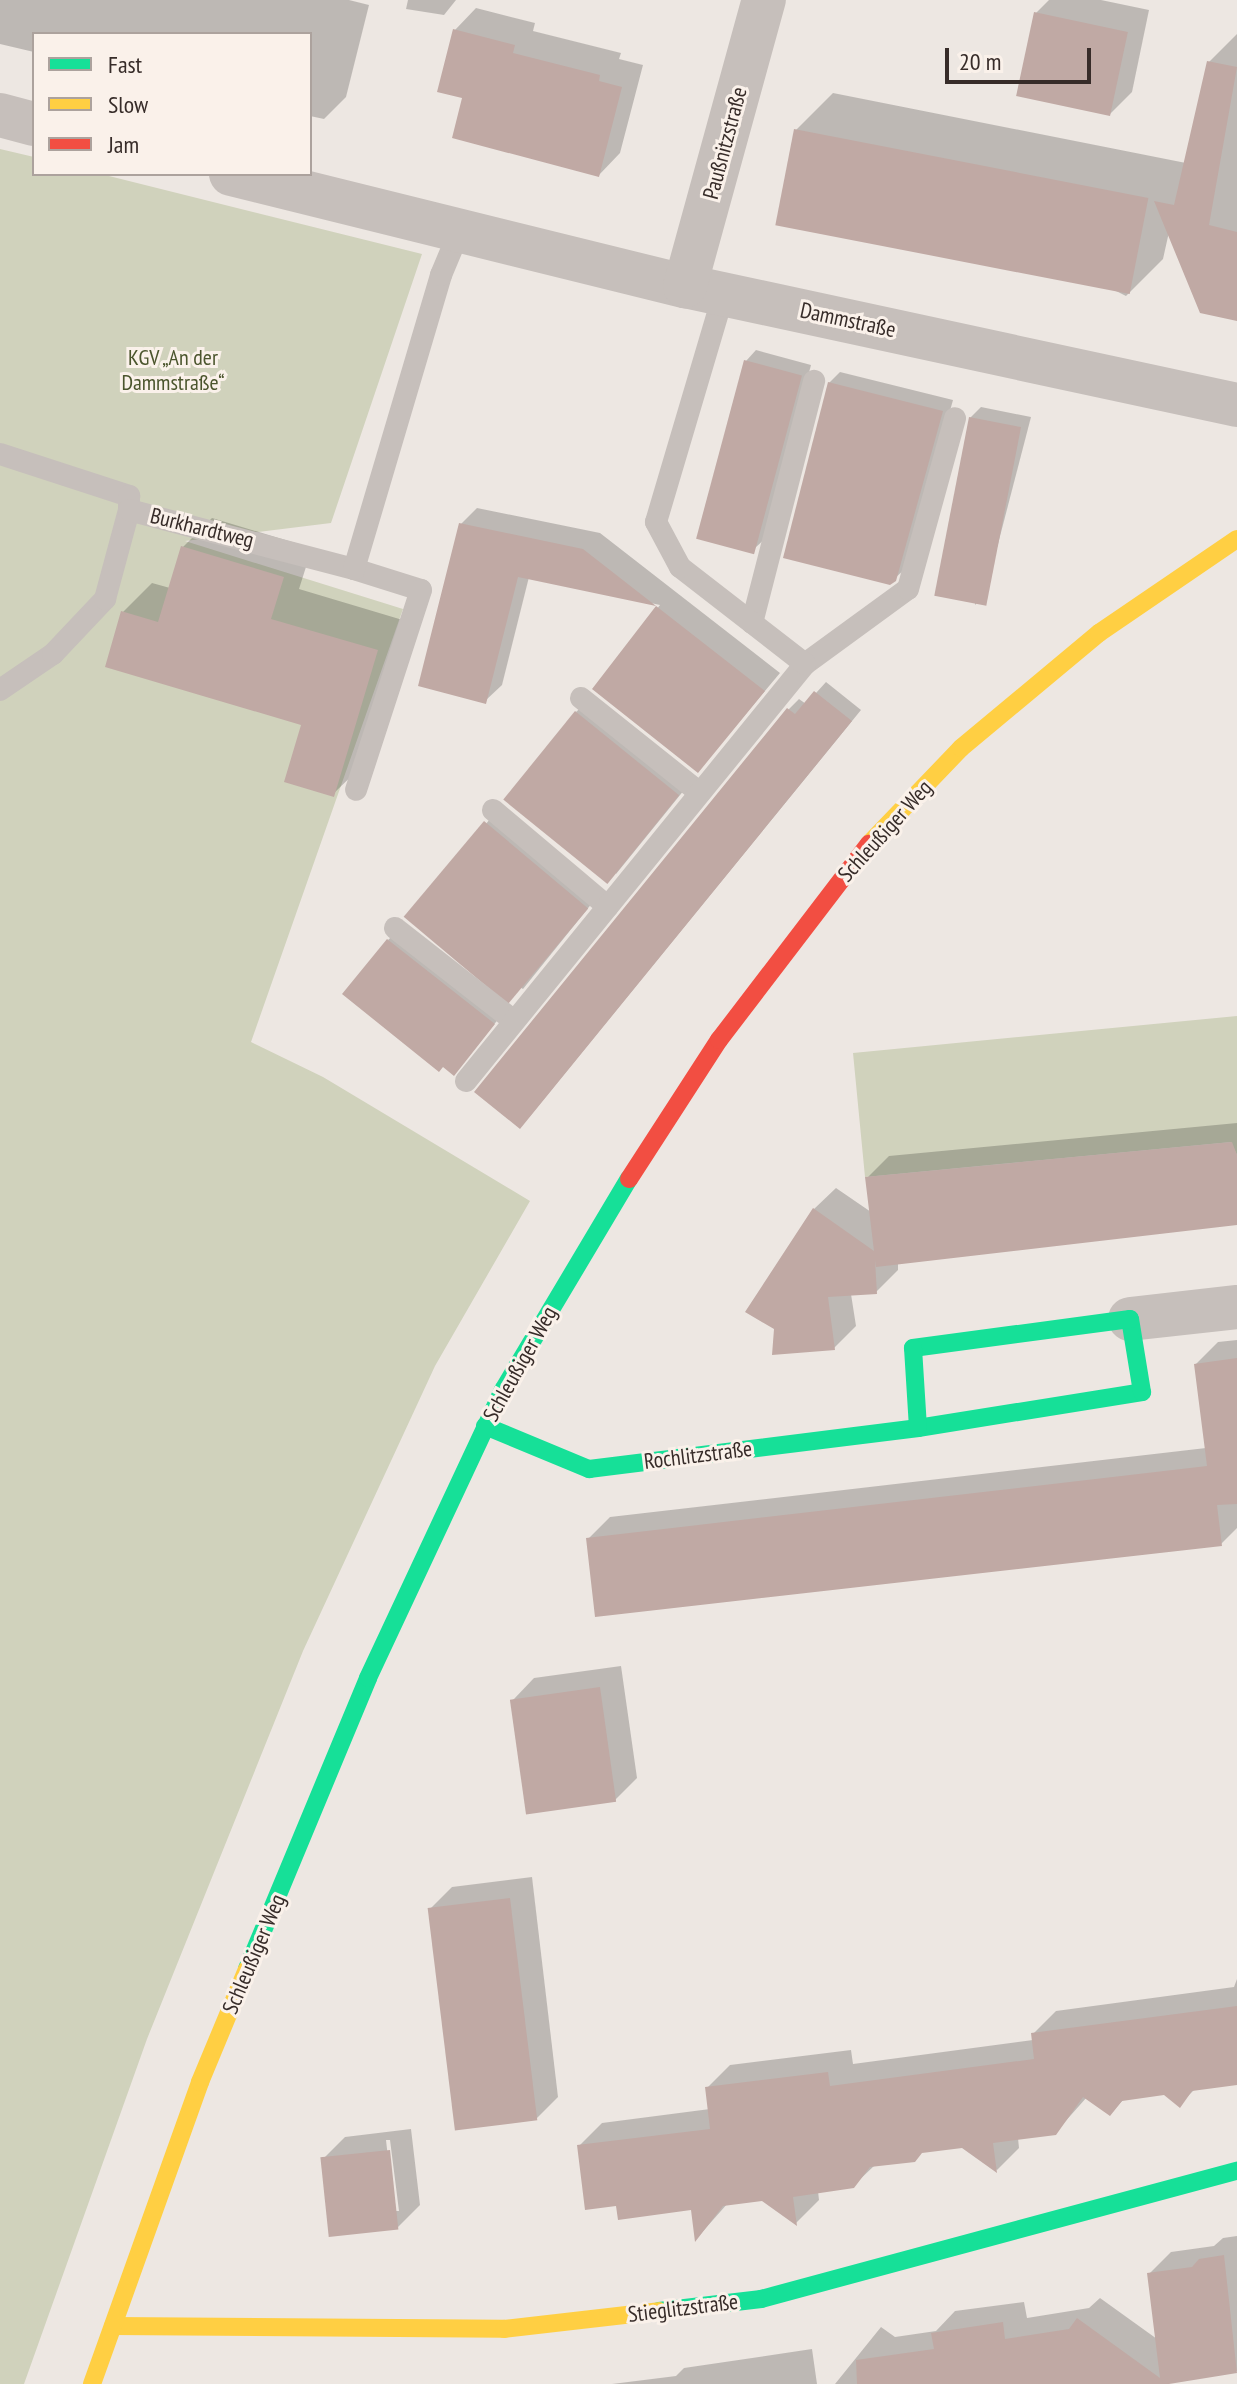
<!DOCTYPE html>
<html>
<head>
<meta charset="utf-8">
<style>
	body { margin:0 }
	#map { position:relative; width:1237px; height:2384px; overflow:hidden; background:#ede7e2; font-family:"PT Sans Narrow",sans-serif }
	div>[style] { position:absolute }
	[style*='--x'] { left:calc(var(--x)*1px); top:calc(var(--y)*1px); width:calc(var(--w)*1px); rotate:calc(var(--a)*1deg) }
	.green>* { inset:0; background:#d0d2bc }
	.shadow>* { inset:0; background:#0003 }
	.building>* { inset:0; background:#c0a9a4; transform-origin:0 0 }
	.lane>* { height:22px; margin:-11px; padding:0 11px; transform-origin:11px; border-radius:11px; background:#c6bfbb }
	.street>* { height:44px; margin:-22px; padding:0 22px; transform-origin:22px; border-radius:22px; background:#c6bfbb }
	.fast>* { height:18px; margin:-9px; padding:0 9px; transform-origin:9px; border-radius:9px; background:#16e098 }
	.slow>* { height:18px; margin:-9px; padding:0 9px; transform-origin:9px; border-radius:9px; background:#ffcf43 }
	.jam>* { height:18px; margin:-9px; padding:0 9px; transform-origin:9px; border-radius:9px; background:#f24e42 }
	span { translate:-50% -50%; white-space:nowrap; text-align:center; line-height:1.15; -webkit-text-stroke:6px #faf1ea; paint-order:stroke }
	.street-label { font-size:22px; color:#372c29 }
	.park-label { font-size:22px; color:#4b552d }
	.legend { position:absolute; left:32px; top:32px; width:280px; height:144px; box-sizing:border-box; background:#faf1ea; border:2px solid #aca29d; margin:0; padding:10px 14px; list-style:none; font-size:24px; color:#372c29 }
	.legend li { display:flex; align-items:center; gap:16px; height:40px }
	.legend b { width:40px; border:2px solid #aca29d }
	.scale { position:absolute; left:945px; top:48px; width:146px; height:36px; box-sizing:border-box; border:4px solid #372c29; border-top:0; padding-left:10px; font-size:24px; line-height:28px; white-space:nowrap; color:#372c29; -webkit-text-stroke:6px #faf1ea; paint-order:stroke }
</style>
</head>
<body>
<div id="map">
	<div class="green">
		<i style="clip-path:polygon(0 149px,34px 157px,34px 174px,101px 174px,422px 254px,331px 523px,185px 541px,403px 609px,251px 1042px,323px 1077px,530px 1201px,435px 1366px,303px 1651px,147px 2039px,24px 2384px,0 2384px)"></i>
		<i style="clip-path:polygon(1237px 1016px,1237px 1155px,1231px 1142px,865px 1177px,853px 1053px)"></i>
	</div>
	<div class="shadow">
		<i style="clip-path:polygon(0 0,349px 0,369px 5px,346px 97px,324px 119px,310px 116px,310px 34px,34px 34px,34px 52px,0 44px)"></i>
		<i style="clip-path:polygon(408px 0,456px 0,444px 15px,406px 9px)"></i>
		<i style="clip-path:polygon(1049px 0,1101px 0,1149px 10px,1132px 92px,1110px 114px,1036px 13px)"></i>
		<i style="clip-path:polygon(476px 8px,535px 23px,533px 31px,621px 53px,619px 59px,643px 65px,620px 153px,599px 175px,464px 96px,455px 30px)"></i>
		<i style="clip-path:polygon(1237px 34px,1237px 319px,1169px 232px,1163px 259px,1126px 296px,796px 130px,833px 93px,1186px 163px,1209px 62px)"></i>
		<i style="clip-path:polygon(756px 350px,811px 365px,766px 538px,755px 548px,746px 361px)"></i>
		<i style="clip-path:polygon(840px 372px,953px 400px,906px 568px,894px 579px,829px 383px)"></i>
		<i style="clip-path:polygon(981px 407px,1031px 417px,985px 594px,975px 605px,970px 418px)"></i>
		<i style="clip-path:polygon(477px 508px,600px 533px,780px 673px,698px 771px,595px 688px,660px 605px,529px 577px,502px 685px,485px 701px,461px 524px)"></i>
		<i style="clip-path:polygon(212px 518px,312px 548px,299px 589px,406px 621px,363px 765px,333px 794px,303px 724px,123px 612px,152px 583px,170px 588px,183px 547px)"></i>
		<i style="clip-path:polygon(826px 682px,861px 710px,530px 1116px,477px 1092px,789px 709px,799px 699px,806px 704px)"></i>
		<i style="clip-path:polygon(587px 702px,689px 784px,616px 874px,576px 712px)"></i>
		<i style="clip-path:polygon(496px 812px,597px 897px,523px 989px,407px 917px)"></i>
		<i style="clip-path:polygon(399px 930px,504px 1012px,464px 1062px,388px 940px)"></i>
		<i style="clip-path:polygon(1237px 1123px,1237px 1223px,898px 1263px,898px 1270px,876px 1292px,851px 1294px,856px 1326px,834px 1348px,814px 1209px,836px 1188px,871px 1212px,867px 1178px,889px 1156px)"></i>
		<i style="clip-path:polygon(1237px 1340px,1237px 1528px,1221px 1544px,588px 1539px,610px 1517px,1206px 1448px,1196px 1364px,1218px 1342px)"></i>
		<i style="clip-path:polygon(621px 1666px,637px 1778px,615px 1800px,513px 1700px,534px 1678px)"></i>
		<i style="clip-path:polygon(532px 1877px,558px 2097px,536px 2119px,430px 1909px,452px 1887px)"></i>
		<i style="clip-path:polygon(1237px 1979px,1237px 2083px,1196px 2088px,1179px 2105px,1164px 2093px,1125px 2098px,1110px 2114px,1087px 2097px,1055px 2133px,1018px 2138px,1019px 2148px,997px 2170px,963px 2146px,923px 2151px,875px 2165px,853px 2186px,818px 2191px,819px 2200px,796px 2223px,763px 2199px,728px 2203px,697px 2238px,693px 2208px,618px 2203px,579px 2146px,602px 2123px,710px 2109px,707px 2088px,730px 2065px,851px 2050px,853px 2064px,1033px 2040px,1033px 2034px,1056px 2011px,1234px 1987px)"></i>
		<i style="clip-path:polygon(evenodd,411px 2129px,420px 2205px,398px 2227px,323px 2159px,345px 2137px,411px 2129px,386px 2140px,390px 2140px,399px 2211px,394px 2211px,386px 2140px)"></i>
		<i style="clip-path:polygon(1237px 2236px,1237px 2371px,1133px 2384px,835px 2384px,881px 2327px,895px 2337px,936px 2331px,955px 2311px,1024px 2302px,1027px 2318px,1089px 2308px,1100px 2298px,1157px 2339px,1149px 2274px,1171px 2252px,1214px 2246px,1223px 2238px)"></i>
		<i style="clip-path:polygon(812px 2349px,817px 2384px,612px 2384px,676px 2376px,684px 2368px)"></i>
	</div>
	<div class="building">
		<i style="left:1034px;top:12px;width:96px;height:86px;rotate:12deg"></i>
		<i style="clip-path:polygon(453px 29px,515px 45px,513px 53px,600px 75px,599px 81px,622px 87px,599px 177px,452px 138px,462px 98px,437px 92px)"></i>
		<i style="clip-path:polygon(1207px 61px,1237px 67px,1209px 225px,1237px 232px,1237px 321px,1200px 313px,1154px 201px,1174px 205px)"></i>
		<i style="left:794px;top:129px;width:361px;height:98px;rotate:11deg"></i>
		<i style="left:744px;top:360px;width:60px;height:185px;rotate:15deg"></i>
		<i style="clip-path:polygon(828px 382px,943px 411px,896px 581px,890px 585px,783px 558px)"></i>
		<i style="left:969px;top:417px;width:53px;height:182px;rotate:11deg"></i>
		<i style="clip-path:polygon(459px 523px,583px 549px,765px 691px,698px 773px,592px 689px,656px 606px,518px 577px,486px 704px,418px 686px)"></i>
		<i style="clip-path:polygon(181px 546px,284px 577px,271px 619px,378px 650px,334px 797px,284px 782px,301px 725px,105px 667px,121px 611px,158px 622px)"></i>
		<i style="clip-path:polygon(814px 691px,852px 721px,520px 1129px,474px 1092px,787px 708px,795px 714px)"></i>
		<i style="left:575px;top:711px;width:134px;height:114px;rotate:39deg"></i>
		<i style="left:484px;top:821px;width:136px;height:125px;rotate:40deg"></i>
		<i style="clip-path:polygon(387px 939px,495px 1024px,454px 1076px,443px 1067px,439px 1072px,342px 994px)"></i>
		<i style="clip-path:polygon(1232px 1142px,1237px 1155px,1237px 1225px,876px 1267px,875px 1260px,877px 1294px,828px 1297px,835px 1350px,772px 1355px,774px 1329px,745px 1312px,813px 1208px,874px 1251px,865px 1177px)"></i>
		<i style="clip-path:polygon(1237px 1358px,1237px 1504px,1217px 1505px,1222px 1546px,595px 1617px,586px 1538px,1207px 1466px,1194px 1364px)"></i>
		<i style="left:600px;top:1687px;width:116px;height:91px;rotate:82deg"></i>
		<i style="left:510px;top:1898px;width:224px;height:83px;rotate:83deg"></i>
		<i style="clip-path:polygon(1237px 2006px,1237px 2085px,1192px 2091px,1180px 2108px,1164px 2095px,1122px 2101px,1110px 2116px,1083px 2097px,1056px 2135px,993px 2143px,997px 2173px,962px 2148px,922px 2153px,915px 2162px,870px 2167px,854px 2188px,793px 2197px,797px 2226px,762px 2201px,723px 2206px,695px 2242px,691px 2210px,618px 2220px,616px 2206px,585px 2210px,577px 2145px,710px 2129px,705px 2087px,828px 2072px,830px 2086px,1034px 2059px,1031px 2033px)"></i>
		<i style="left:390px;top:2150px;width:80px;height:70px;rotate:84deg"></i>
		<i style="clip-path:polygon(1224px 2255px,1237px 2373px,1169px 2384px,857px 2384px,856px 2360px,934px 2349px,931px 2333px,1003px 2322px,1005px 2339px,1069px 2329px,1077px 2318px,1160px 2378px,1147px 2273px,1192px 2267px,1199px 2259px)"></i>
	</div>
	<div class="lane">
		<i style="--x:0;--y:454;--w:136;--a:18"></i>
		<i style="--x:129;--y:496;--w:14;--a:90"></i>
		<i style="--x:354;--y:569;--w:70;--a:17.4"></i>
		<i style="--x:421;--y:590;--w:210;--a:108"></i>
		<i style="--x:752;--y:623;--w:250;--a:-75.6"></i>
		<i style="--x:805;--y:664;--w:127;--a:-36.1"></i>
		<i style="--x:908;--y:589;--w:177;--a:-74.6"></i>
		<i style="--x:0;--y:690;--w:64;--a:-34.2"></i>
		<i style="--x:53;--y:654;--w:76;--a:-46.6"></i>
		<i style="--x:105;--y:599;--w:92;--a:-74.9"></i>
		<i style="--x:129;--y:510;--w:233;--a:14.7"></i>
		<i style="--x:354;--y:569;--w:307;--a:-73.5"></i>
		<i style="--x:441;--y:275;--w:47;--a:-67.3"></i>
		<i style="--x:581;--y:698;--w:152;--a:38.6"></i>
		<i style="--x:493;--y:810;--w:150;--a:40.1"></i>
		<i style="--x:395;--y:928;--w:151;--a:38"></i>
		<i style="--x:466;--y:1081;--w:537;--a:-50.89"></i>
		<i style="--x:805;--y:664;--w:158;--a:-142.2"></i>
		<i style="--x:680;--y:567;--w:51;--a:-118.1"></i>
		<i style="--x:656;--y:522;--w:239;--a:-73.5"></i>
	</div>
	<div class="street">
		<i style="--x:0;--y:115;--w:35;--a:15"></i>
		<i style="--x:231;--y:174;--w:468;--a:13.9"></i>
		<i style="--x:685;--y:286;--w:565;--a:12.17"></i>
		<i style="--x:685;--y:286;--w:297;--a:-74.6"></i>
		<i style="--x:1130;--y:1319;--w:108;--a:-6.4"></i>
	</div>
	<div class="fast">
		<i style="--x:485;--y:1426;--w:113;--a:22.5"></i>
		<i style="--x:589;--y:1469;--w:332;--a:-7.1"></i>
		<i style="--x:918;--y:1428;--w:227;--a:-9.1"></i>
		<i style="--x:1142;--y:1392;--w:74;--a:-99.3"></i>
		<i style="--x:1130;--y:1319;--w:219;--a:172.4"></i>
		<i style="--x:913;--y:1348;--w:80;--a:86.4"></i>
		<i style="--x:247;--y:1969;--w:315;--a:-67.4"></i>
		<i style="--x:368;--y:1678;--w:318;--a:-64.9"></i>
		<i style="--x:503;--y:1390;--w:246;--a:-59.2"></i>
		<i style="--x:659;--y:2311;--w:103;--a:-6.7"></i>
		<i style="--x:761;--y:2299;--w:493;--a:-15.1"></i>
	</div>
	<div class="slow">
		<i style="--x:869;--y:844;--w:133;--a:-46.2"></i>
		<i style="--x:961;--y:748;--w:180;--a:-39.8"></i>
		<i style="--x:1099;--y:633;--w:167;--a:-34.3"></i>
		<i style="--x:113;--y:2326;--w:391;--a:0.4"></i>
		<i style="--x:504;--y:2329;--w:156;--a:-6.6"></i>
		<i style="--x:92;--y:2384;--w:321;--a:-70.3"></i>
		<i style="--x:200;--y:2082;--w:122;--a:-67.4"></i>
	</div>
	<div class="jam">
		<i style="--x:629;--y:1179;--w:166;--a:-57.1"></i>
		<i style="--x:719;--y:1040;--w:247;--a:-52.6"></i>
	</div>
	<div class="street-label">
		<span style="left:725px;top:143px;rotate:-75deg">Paußnitzstraße</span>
		<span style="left:848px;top:320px;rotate:12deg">Dammstraße</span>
		<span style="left:202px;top:528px;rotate:14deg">Burkhardtweg</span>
		<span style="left:885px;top:831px;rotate:-48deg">Schleußiger Weg</span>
		<span style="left:520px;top:1364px;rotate:-61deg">Schleußiger Weg</span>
		<span style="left:698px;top:1455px;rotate:-7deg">Rochlitzstraße</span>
		<span style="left:254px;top:1954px;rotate:-67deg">Schleußiger Weg</span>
		<span style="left:683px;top:2308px;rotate:-7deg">Stieglitzstraße</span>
	</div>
	<div class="park-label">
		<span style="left:173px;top:370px">KGV „An der<br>Dammstraße“</span>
	</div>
	<ul class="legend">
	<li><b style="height:10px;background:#16e098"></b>Fast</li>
	<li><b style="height:10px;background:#ffcf43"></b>Slow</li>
	<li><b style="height:10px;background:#f24e42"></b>Jam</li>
	</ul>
	<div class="scale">20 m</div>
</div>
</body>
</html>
